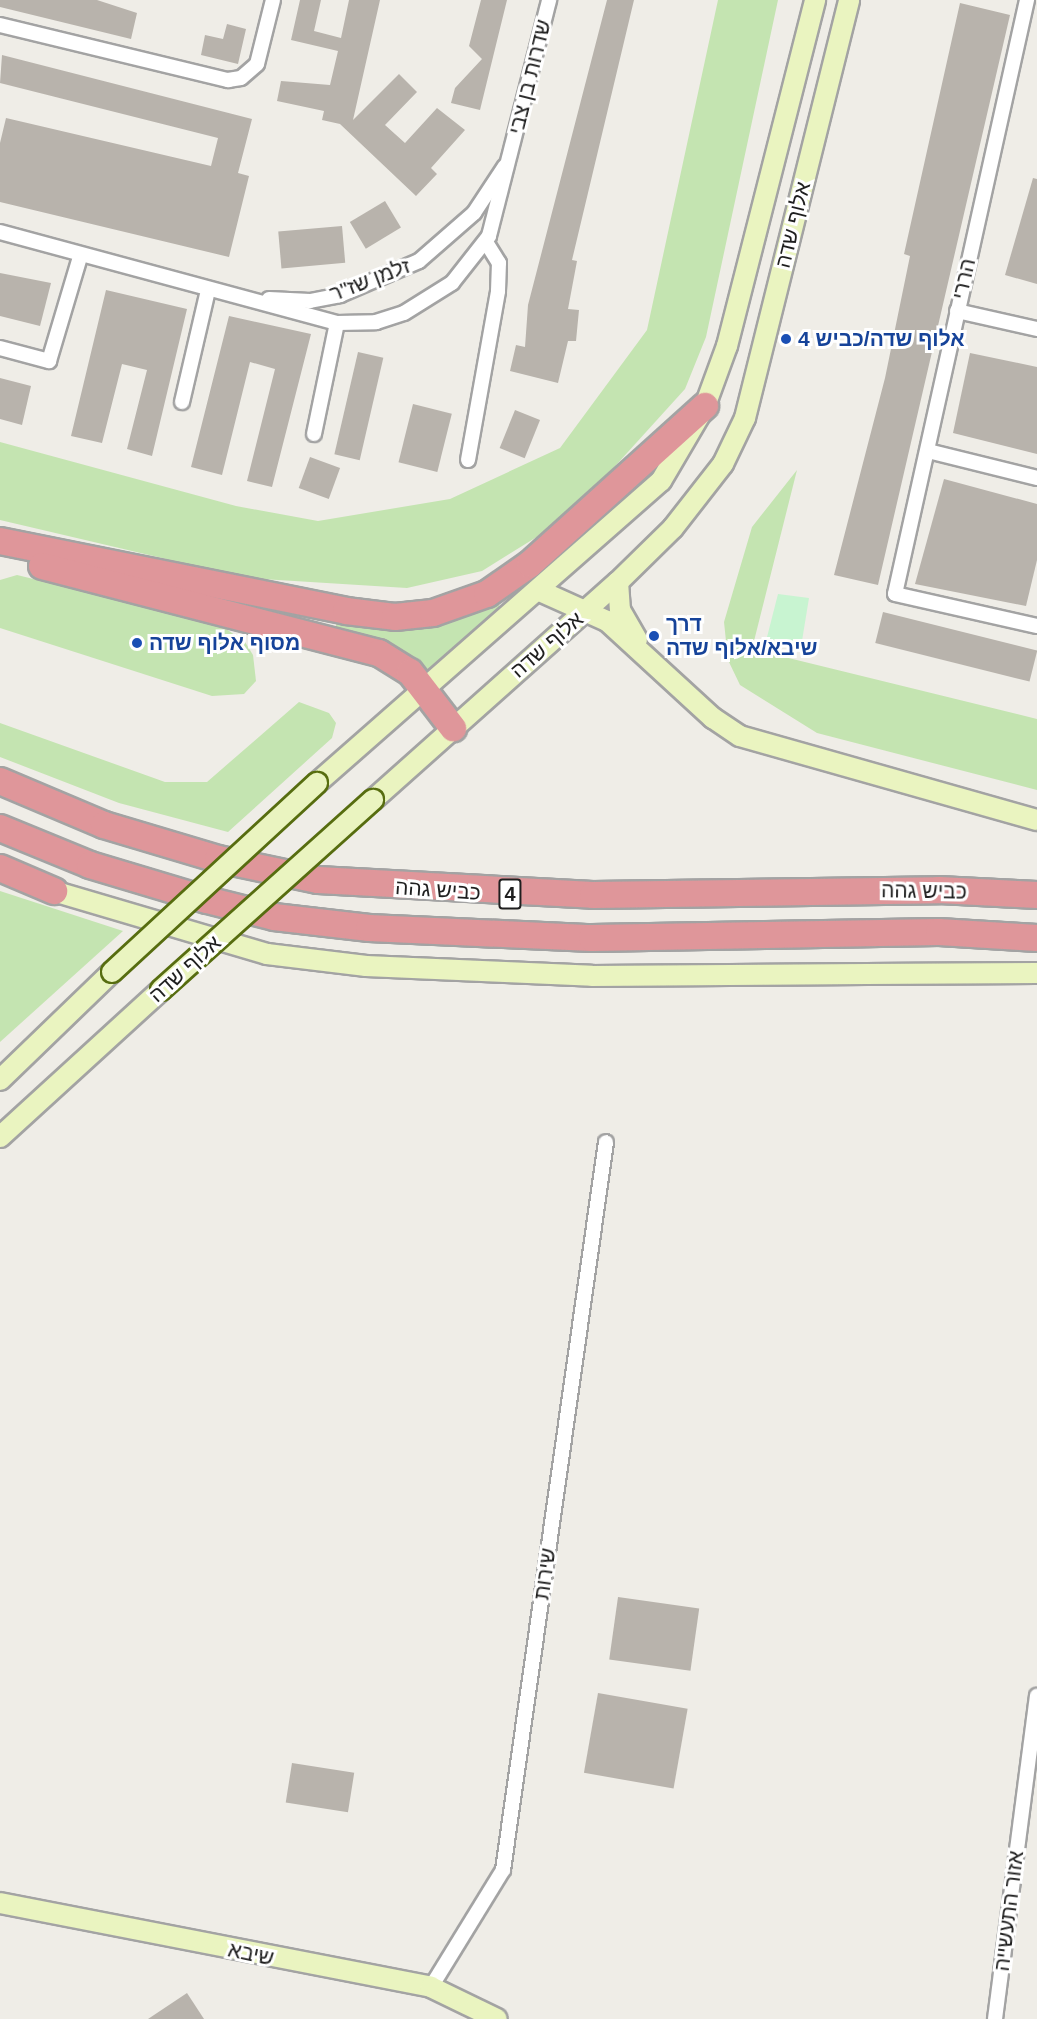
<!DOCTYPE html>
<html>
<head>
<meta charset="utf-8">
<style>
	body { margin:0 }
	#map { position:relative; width:1037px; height:2019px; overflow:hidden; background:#efede7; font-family:Helvetica,"Noto Sans Hebrew",sans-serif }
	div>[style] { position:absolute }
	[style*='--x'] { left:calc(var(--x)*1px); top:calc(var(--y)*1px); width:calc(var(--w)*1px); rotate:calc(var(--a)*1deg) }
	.grass>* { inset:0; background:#c4e4b1 }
	.park>* { inset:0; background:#c8f4d1 }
	.building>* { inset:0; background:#b8b3ac; transform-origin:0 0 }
	.roads { filter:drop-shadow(2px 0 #a3a3a3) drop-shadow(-2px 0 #a3a3a3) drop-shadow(0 2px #a3a3a3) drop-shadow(0 -2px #a3a3a3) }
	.street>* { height:14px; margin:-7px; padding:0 7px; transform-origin:7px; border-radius:7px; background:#fff }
	.secondary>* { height:20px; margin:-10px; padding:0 10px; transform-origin:10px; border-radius:10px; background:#eaf4c0 }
	.highway>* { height:26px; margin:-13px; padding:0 13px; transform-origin:13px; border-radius:13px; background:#df969a }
	.bridges { filter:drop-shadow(2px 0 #576d10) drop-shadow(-2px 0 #576d10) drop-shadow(0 2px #576d10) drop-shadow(0 -2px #576d10) }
	.secondary-bridge>* { height:20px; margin:-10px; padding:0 10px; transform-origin:10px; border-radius:10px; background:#eaf4c0 }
	.dots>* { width:16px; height:16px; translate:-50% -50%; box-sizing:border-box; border:3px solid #fff; border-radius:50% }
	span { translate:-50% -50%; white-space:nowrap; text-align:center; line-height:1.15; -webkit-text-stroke:6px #fff; paint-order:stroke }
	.shield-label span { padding:2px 4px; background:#fff; border:2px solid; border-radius:4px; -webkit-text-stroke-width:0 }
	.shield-label { font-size:20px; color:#1f1f1f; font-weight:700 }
	.street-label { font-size:21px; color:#1f1f1f }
	.transit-label { font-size:21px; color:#164399; font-weight:700 }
	.left { translate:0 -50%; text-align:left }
</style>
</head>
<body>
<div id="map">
	<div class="grass">
		<i style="clip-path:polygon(718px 0,778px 0,706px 337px,685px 389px,569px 517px,482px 571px,407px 588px,247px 578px,0 520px,0 442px,236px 506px,318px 521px,450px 499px,560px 448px,647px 330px)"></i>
		<i style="clip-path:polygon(797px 470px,752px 649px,1037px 719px,1037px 790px,817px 733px,740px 685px,728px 660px,724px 622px,752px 527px)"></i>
		<i style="clip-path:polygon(17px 575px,219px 624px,245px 642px,253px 655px,256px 681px,244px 694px,212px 696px,0 628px,0 580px)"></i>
		<i style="clip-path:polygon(496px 596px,501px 610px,427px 673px,335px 632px,337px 617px)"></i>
		<i style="clip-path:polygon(299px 702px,329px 713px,336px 723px,332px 738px,228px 832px,119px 803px,0 757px,0 723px,165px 782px,207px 782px)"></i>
		<i style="clip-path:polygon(0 891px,123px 931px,0 1042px)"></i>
	</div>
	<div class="park">
		<i style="clip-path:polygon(778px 594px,809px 598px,801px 647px,766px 641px)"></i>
	</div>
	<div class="building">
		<i style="clip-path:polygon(0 0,97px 0,137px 13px,131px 39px,0 7px)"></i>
		<i style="clip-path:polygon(300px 0,321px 0,314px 31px,341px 38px,349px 0,380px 0,353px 120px,399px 74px,417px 92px,385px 125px,405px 143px,437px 108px,465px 130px,431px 168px,437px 174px,416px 196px,340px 124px,322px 120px,324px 111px,277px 101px,281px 81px,330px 85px,338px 51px,291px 40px)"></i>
		<i style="clip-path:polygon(481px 0,507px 0,480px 110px,451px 103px,455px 88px,482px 59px,469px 46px)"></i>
		<i style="clip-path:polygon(607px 0,634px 0,572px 260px,577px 261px,568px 309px,579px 310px,576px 341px,568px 341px,558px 383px,510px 371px,516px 345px,525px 347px,528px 305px)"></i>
		<i style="clip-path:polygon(960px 3px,1010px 15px,878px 585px,834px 575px,885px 378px,910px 256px,904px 254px)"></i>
		<i style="clip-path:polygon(227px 24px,246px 29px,238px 64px,201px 55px,205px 35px,223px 39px)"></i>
		<i style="clip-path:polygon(2px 55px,252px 119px,238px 173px,249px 176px,229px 257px,0 202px,0 143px,6px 118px,211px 166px,218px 138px,0 83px)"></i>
		<i style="clip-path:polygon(1033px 178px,1037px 179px,1037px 284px,1005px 275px)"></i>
		<i style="left:385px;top:201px;width:31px;height:41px;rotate:59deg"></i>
		<i style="left:342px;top:226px;width:37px;height:64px;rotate:85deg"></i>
		<i style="clip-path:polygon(0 273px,51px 283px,40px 326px,0 316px)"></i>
		<i style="clip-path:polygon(106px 290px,187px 309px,152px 456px,127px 449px,147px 370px,122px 364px,102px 443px,71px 436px)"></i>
		<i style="clip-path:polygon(229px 316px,311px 334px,272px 487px,247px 481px,275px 369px,250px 362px,222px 475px,191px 467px)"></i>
		<i style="left:358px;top:352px;width:26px;height:105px;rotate:13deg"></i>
		<i style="clip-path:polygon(970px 353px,1037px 367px,1037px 454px,953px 433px)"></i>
		<i style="clip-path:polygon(0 378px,31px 386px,22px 425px,0 419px)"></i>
		<i style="left:413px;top:404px;width:40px;height:60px;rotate:14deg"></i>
		<i style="left:515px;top:410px;width:27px;height:41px;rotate:22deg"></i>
		<i style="left:310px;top:457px;width:32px;height:33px;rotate:20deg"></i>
		<i style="clip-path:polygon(944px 479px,1037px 504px,1037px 560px,1026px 606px,915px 584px)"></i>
		<i style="left:883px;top:612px;width:159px;height:32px;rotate:14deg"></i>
		<i style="left:618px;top:1597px;width:82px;height:63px;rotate:8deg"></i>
		<i style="left:598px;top:1693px;width:91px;height:81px;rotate:10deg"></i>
		<i style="left:292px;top:1763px;width:63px;height:40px;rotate:9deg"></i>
		<i style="clip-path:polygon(187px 1993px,204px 2019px,148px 2019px)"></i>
	</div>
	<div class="roads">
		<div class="street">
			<i style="--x:1027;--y:0;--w:608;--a:102.53"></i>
			<i style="--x:895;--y:594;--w:146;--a:12.7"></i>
			<i style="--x:0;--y:25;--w:235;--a:13.6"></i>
			<i style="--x:228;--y:80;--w:13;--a:-9"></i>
			<i style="--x:241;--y:78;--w:21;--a:-41"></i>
			<i style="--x:257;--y:64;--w:66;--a:-76"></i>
			<i style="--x:0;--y:232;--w:349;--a:15.1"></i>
			<i style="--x:337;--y:323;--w:39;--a:-1"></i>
			<i style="--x:376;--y:322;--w:29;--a:-18"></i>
			<i style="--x:404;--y:313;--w:57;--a:-32"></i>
			<i style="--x:452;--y:283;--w:60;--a:-51.8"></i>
			<i style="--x:489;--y:236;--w:244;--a:-75.7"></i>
			<i style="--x:269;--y:299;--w:41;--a:2.8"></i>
			<i style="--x:310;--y:301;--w:31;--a:-11"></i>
			<i style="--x:340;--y:295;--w:86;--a:-23.3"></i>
			<i style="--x:419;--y:261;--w:73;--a:-41.1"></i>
			<i style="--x:474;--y:213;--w:56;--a:-56.6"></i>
			<i style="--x:957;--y:311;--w:82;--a:12.7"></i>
			<i style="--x:0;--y:348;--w:51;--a:14.9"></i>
			<i style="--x:49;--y:361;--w:109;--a:-73.4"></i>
			<i style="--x:182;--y:402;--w:115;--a:-76.9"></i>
			<i style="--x:314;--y:434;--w:113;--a:-78.3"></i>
			<i style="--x:928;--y:451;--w:112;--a:13.9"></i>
			<i style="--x:468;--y:460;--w:172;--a:-79.9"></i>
			<i style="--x:498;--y:291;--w:28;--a:-88"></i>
			<i style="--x:499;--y:263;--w:25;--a:-122"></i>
			<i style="--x:431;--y:1987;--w:137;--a:-58.4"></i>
			<i style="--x:503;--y:1870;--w:735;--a:-81.95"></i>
			<i style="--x:995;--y:2019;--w:326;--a:-82.6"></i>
		</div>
		<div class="secondary">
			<i style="--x:618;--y:582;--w:28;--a:86"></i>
			<i style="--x:620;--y:610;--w:34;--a:60"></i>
			<i style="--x:540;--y:591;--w:73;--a:24.1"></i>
			<i style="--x:607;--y:621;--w:144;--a:42.5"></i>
			<i style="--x:713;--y:718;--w:32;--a:34"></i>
			<i style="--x:740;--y:736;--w:309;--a:15.8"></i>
			<i style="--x:317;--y:783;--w:458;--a:-41.3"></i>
			<i style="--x:661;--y:481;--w:87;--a:-59.6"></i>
			<i style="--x:705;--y:406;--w:64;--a:-69.9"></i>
			<i style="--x:727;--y:346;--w:357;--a:-75.7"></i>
			<i style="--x:373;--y:800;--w:328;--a:-41.7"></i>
			<i style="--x:618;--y:582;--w:77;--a:-44.5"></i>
			<i style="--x:673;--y:528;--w:81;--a:-52"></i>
			<i style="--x:723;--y:464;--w:51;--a:-64.4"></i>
			<i style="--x:745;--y:418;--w:431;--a:-76"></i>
			<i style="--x:43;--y:888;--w:234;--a:16.4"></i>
			<i style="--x:267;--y:954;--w:100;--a:6.9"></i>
			<i style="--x:366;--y:966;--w:226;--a:2.5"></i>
			<i style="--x:592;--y:976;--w:445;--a:-0.4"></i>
			<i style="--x:0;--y:1080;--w:156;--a:-44"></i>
			<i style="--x:0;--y:1137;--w:218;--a:-42.4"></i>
			<i style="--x:0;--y:1903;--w:439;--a:11"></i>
			<i style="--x:431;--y:1987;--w:73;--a:25.9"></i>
		</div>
		<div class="highway">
			<i style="--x:0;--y:541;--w:353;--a:11.4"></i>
			<i style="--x:346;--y:611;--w:49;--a:7"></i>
			<i style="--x:395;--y:617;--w:38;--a:-6"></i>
			<i style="--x:433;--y:613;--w:57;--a:-19.4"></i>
			<i style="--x:487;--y:594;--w:52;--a:-34.9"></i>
			<i style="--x:530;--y:564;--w:236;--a:-42.1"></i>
			<i style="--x:42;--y:566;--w:348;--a:14.5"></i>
			<i style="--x:379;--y:653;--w:36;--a:32"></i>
			<i style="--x:410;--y:672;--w:71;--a:52.5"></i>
			<i style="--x:0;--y:781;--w:113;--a:22.9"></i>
			<i style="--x:104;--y:825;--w:119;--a:16.6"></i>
			<i style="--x:218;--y:859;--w:102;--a:11.9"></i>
			<i style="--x:318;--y:880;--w:275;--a:3.1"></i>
			<i style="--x:593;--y:895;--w:346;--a:-0.8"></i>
			<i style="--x:939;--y:890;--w:98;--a:2.9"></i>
			<i style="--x:0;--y:828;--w:97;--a:22.3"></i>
			<i style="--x:90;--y:865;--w:122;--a:16.7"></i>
			<i style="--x:207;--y:900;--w:69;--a:14.2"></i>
			<i style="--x:274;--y:917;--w:96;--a:6.6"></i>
			<i style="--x:369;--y:928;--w:223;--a:2.6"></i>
			<i style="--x:592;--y:938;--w:347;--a:-1"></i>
			<i style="--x:939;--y:932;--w:98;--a:3.5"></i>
			<i style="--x:0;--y:868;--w:59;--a:23.1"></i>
		</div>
	</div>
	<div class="bridges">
		<div class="secondary-bridge">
			<i style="--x:112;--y:972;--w:279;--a:-42.7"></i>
			<i style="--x:161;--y:990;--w:285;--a:-41.9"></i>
		</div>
	</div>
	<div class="dots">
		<i style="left:786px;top:339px;background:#1a4fb4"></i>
		<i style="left:654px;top:636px;background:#1a4fb4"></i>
		<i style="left:137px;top:643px;background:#1a4fb4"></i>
	</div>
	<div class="shield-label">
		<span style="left:510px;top:894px">4</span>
	</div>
	<div class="street-label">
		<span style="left:530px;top:77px;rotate:-76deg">שדרות בן צבי</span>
		<span style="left:793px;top:225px;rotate:-76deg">אלוף שדה</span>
		<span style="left:964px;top:279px;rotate:-77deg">הררי</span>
		<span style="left:370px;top:280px;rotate:-21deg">זלמן שז"ר</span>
		<span style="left:547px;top:645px;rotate:-41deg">אלוף שדה</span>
		<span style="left:438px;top:890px;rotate:4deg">כביש גהה</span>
		<span style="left:924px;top:891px;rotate:1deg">כביש גהה</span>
		<span style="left:185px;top:969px;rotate:-42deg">אלוף שדה</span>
		<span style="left:545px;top:1574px;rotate:-82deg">שירות</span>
		<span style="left:1009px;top:1911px;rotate:-83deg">אזור התעשייה</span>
		<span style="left:251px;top:1954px;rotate:12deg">שיבא</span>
	</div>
	<div class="transit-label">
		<span class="left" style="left:798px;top:339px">אלוף שדה/כביש 4</span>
		<span class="left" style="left:666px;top:636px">דרך<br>שיבא/אלוף שדה</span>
		<span class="left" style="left:149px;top:643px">מסוף אלוף שדה</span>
	</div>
</div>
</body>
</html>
